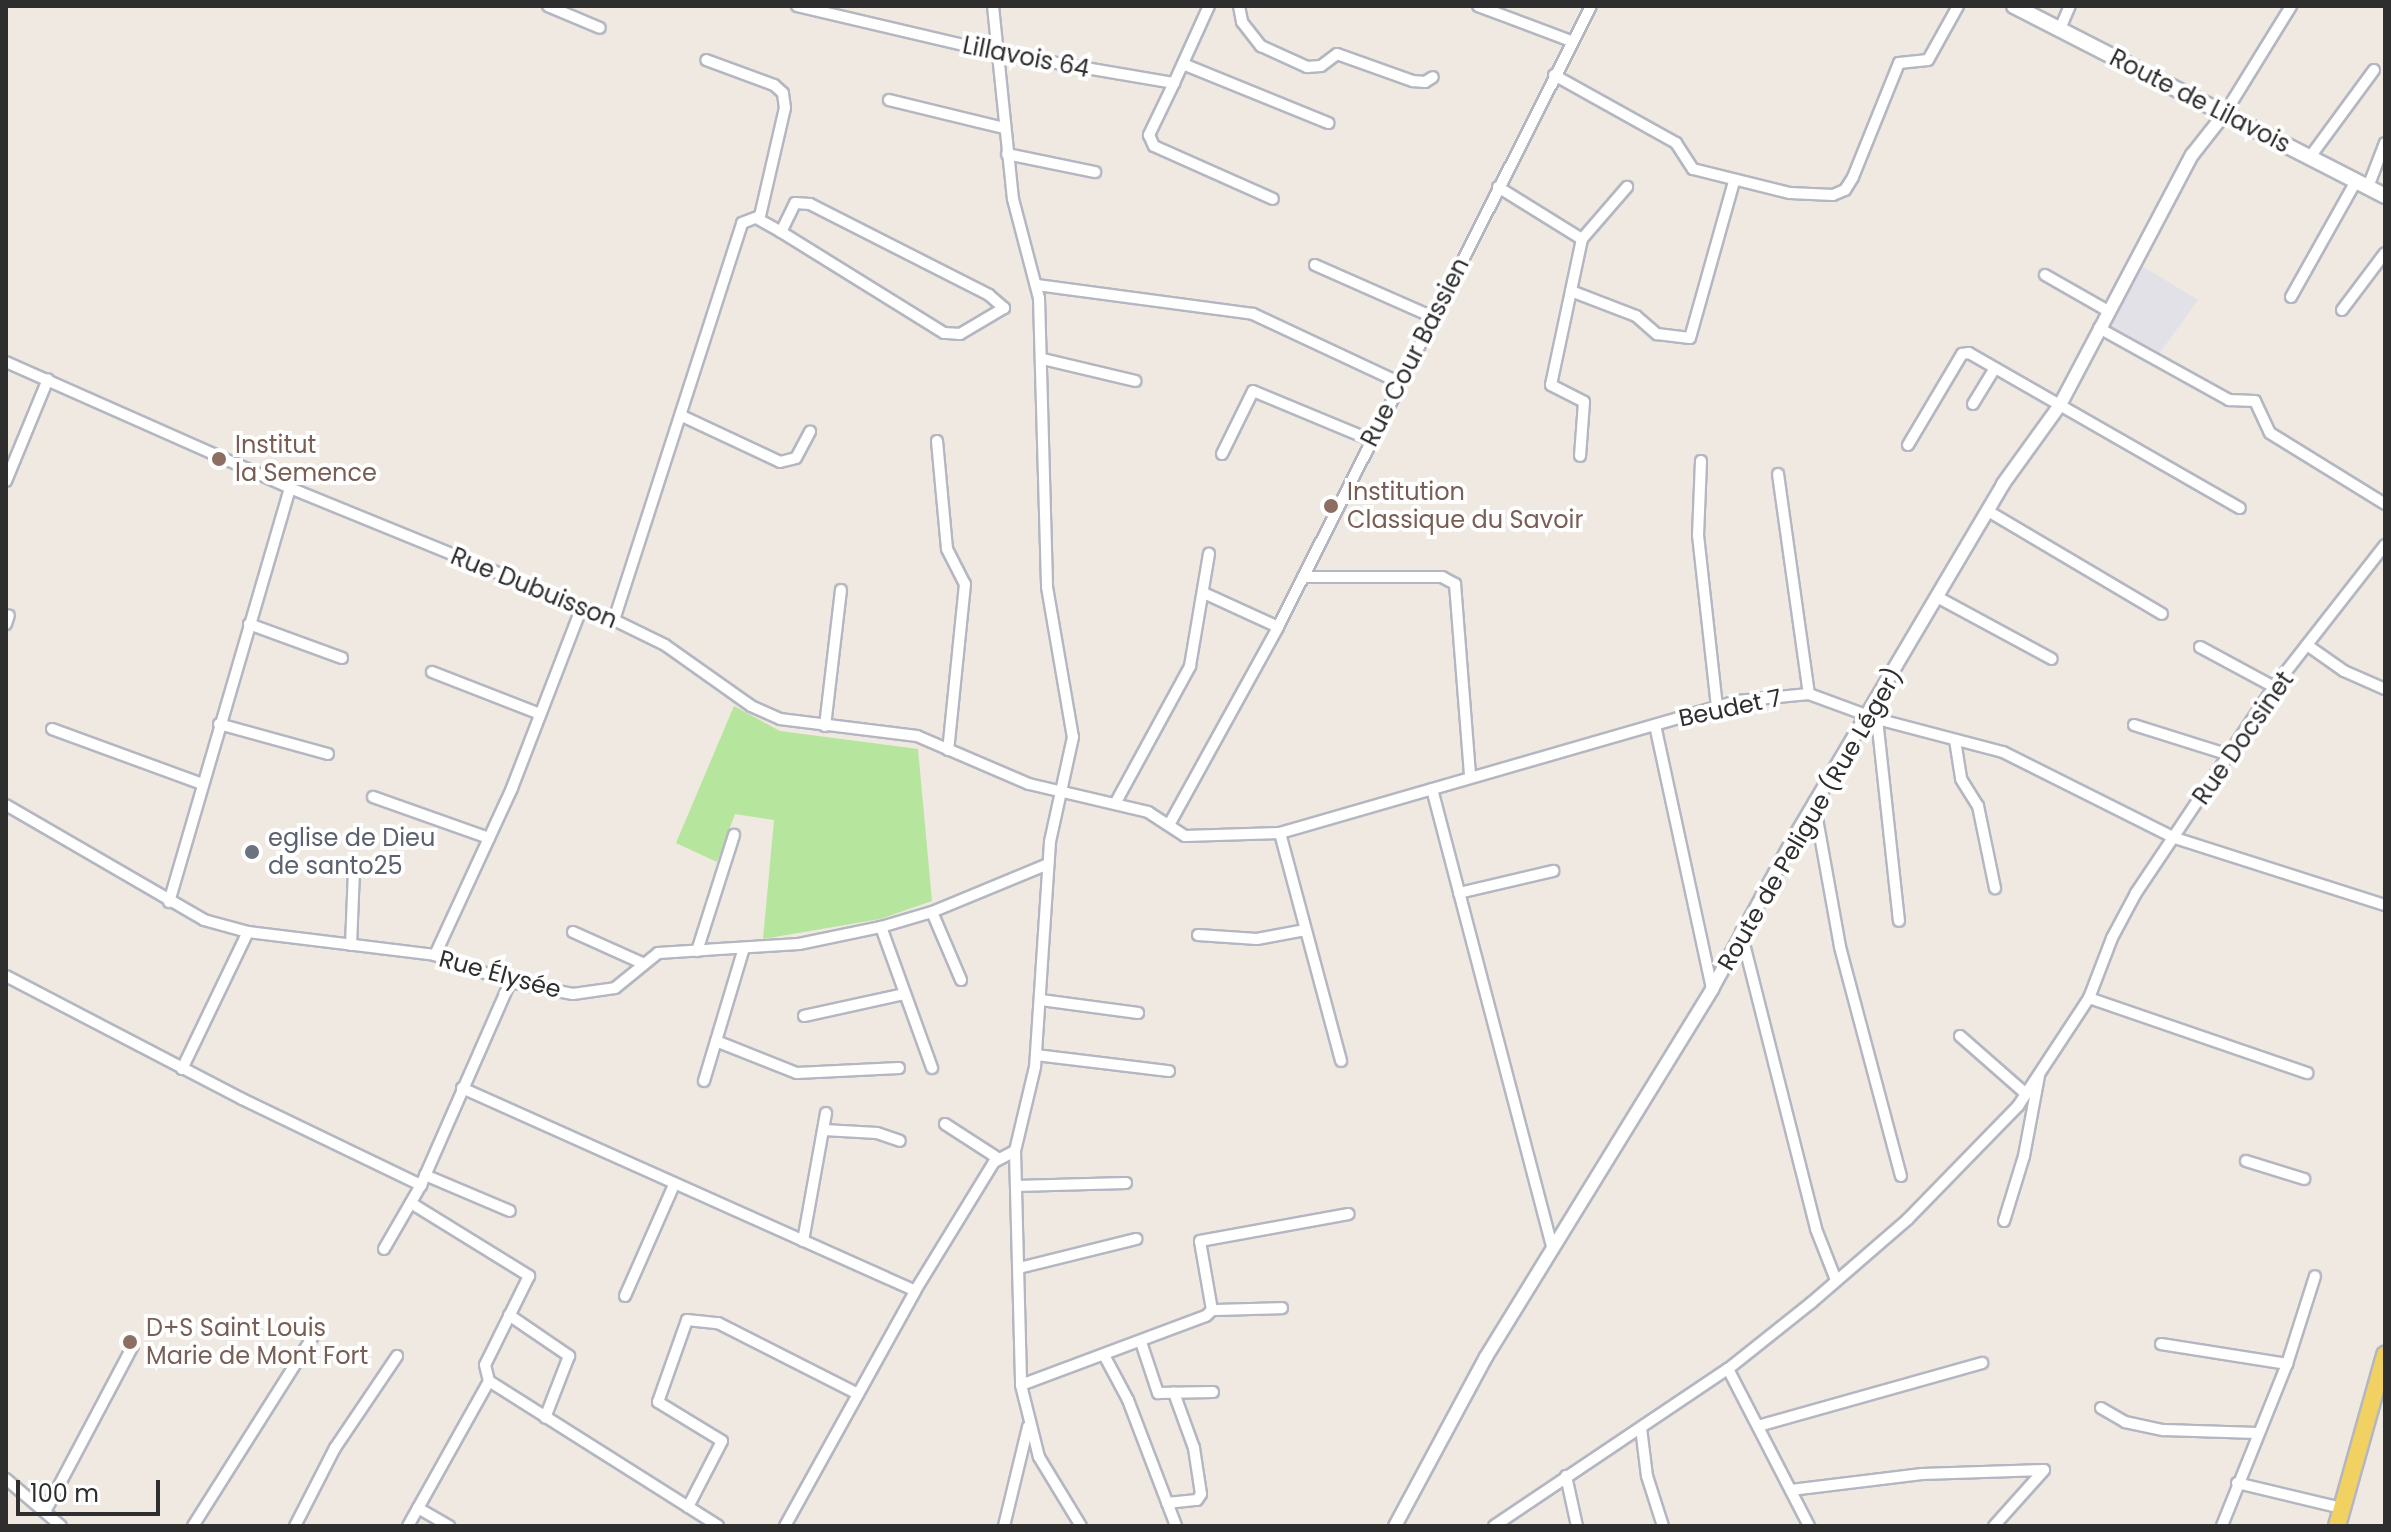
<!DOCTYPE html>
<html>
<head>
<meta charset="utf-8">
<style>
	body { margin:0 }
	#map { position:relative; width:2391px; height:1532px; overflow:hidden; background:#efe9e1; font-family:Poppins,sans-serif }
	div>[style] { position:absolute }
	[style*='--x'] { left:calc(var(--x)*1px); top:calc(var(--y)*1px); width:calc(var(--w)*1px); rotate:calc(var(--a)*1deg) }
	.industrial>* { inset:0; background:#e3e1e8 }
	.green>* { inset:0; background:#b6e59e }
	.roads { filter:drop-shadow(2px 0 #b4b7c1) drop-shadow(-2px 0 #b4b7c1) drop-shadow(0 2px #b4b7c1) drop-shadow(0 -2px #b4b7c1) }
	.minor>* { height:10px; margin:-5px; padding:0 5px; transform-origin:5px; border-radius:5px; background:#fff }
	.tertiary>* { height:12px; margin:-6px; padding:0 6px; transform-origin:6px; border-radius:6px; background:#fff }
	.secondary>* { height:14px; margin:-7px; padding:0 7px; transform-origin:7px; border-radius:7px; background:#fff }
	.primary>* { height:16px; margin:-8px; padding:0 8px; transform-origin:8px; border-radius:8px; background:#f2d163 }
	.dots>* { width:22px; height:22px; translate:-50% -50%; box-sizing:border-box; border:4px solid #fff; border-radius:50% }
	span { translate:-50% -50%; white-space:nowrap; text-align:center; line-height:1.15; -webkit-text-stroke:8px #fff; paint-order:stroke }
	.street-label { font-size:24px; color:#2e2e2e }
	.education-label { font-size:24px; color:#785e54 }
	.left { translate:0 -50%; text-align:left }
	.worship-label { font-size:24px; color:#5b616d }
	.frame { position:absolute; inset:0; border:8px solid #2e2e2e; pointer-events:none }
	.scale { position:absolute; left:16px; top:1480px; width:144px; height:36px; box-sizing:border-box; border:4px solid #2e2e2e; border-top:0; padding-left:10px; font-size:24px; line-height:28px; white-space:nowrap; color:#2e2e2e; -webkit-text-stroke:6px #fff; paint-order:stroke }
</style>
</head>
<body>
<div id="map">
	<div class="industrial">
		<i style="clip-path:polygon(2142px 266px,2198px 300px,2159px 354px,2110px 328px)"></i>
	</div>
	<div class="green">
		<i style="clip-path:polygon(734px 706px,780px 731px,918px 749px,932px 901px,880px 919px,763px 939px,774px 820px,735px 814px,717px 862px,676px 843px)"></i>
	</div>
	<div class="roads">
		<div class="minor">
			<i style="--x:548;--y:6;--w:56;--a:22.9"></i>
			<i style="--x:797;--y:6;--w:206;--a:13.2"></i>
			<i style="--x:998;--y:53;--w:179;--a:9.7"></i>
			<i style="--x:1174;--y:83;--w:85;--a:-65.6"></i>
			<i style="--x:993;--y:6;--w:194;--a:84.1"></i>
			<i style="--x:1013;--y:199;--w:102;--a:75.3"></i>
			<i style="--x:1039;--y:298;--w:289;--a:88.4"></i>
			<i style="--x:1047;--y:587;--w:152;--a:80.2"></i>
			<i style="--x:1073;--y:737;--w:107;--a:102.4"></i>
			<i style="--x:1050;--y:842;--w:225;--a:93.8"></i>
			<i style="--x:1035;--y:1067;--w:86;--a:103.4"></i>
			<i style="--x:1015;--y:1151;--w:234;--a:88.5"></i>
			<i style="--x:1021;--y:1385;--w:74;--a:76"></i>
			<i style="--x:1039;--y:1457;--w:81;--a:58.7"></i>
			<i style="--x:1239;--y:6;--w:16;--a:79"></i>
			<i style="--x:1242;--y:22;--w:31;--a:52"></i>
			<i style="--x:1261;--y:46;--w:51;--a:24.5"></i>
			<i style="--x:1307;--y:67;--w:14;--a:-4"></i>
			<i style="--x:1321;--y:66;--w:20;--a:-37"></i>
			<i style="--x:1337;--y:54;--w:81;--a:19.6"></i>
			<i style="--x:1413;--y:81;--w:12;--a:5"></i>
			<i style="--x:1425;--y:82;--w:9;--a:-32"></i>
			<i style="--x:1478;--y:6;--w:99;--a:20.6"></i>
			<i style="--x:2060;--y:29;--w:25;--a:-67"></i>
			<i style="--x:1183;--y:64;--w:157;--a:22.1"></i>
			<i style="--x:1554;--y:75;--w:140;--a:29.1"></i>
			<i style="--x:1676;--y:143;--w:31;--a:57"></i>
			<i style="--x:1693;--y:169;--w:100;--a:13.9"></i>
			<i style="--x:1790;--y:193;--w:43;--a:2.7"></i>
			<i style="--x:1833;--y:195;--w:13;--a:-23"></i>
			<i style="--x:1845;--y:190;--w:15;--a:-58"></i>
			<i style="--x:1853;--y:177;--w:123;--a:-68"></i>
			<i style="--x:1899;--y:63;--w:29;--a:-6"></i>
			<i style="--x:1928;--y:60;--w:62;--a:-60.9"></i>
			<i style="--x:1174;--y:83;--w:58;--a:115.7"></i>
			<i style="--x:1149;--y:135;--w:12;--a:66"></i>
			<i style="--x:1154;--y:146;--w:130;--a:24"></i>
			<i style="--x:889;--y:100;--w:118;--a:13.7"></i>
			<i style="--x:2225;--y:113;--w:126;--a:-58.3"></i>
			<i style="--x:1007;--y:154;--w:90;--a:11.6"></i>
			<i style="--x:2310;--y:157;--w:108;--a:-53.7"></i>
			<i style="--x:1498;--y:187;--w:99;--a:31.8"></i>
			<i style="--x:1582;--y:239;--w:149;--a:102"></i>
			<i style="--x:1551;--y:385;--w:37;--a:27"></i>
			<i style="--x:1584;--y:402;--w:54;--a:94.2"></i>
			<i style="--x:2368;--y:187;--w:47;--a:-68.9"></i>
			<i style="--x:795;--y:203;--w:15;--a:4"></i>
			<i style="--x:810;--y:204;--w:201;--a:26.9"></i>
			<i style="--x:989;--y:295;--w:20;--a:41"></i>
			<i style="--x:1004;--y:308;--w:51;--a:149.4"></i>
			<i style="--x:960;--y:334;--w:16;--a:-176"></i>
			<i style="--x:944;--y:333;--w:192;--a:-148.2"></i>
			<i style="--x:781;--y:232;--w:32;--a:-64"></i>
			<i style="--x:758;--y:219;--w:26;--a:29"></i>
			<i style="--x:1582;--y:239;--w:69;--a:-49.1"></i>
			<i style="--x:1315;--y:265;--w:129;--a:23.8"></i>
			<i style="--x:2045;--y:275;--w:73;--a:29.7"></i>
			<i style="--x:1037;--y:285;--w:218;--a:7.6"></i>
			<i style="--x:1253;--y:314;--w:162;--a:25.1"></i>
			<i style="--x:1571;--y:291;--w:70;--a:21"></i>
			<i style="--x:1636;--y:316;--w:28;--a:41"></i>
			<i style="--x:1657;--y:334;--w:33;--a:7"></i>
			<i style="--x:1690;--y:338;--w:163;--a:-74.3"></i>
			<i style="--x:2291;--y:297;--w:133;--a:-60.7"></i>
			<i style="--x:2342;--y:310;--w:71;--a:-53"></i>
			<i style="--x:2099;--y:328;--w:149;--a:29"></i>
			<i style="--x:2229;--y:400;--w:26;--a:2"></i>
			<i style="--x:2255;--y:401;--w:35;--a:65"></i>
			<i style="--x:2270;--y:433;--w:135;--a:31.7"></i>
			<i style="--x:1043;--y:359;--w:95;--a:13.4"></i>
			<i style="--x:6;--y:362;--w:311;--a:23.9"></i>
			<i style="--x:290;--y:488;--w:350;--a:22.2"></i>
			<i style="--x:614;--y:620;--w:57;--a:26.1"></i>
			<i style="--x:665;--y:645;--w:105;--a:35.3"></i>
			<i style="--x:751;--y:706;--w:32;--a:24"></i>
			<i style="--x:780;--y:719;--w:138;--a:7.1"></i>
			<i style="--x:917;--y:736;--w:122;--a:23.2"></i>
			<i style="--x:1029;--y:784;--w:122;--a:13.2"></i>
			<i style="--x:1148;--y:812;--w:44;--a:33"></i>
			<i style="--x:1185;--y:836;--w:95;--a:-1.8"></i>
			<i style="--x:1280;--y:833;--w:476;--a:-16.1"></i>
			<i style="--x:1737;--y:701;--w:72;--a:-5.6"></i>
			<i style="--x:1809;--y:694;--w:72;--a:20.2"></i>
			<i style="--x:1877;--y:719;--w:130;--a:14.7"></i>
			<i style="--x:2003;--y:752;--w:192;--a:26.6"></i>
			<i style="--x:2175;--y:838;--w:220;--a:17.7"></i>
			<i style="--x:1973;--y:404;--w:42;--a:-58.6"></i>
			<i style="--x:682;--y:416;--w:108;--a:25.1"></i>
			<i style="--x:780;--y:462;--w:16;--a:-14"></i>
			<i style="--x:796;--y:458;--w:30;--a:-62"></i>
			<i style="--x:937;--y:441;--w:108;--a:84.7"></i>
			<i style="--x:947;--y:549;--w:39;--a:63"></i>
			<i style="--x:965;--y:584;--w:167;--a:95.8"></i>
			<i style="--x:1908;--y:445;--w:106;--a:-59.3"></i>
			<i style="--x:1962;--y:354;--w:7;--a:-8"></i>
			<i style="--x:1969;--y:353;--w:312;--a:29.8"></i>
			<i style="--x:1222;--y:454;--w:70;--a:-63.8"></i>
			<i style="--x:1253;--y:391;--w:128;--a:22.6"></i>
			<i style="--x:1701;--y:461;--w:74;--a:92.3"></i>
			<i style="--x:1698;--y:535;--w:173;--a:83.7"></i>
			<i style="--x:1778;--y:474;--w:222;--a:82"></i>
			<i style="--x:6;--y:481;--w:110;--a:-67.6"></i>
			<i style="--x:1988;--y:511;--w:202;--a:30.6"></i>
			<i style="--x:1303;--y:577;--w:139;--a:0"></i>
			<i style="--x:1442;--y:577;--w:15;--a:28"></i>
			<i style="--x:1455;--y:584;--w:192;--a:85.5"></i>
			<i style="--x:1206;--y:594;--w:79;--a:24.6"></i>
			<i style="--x:1939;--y:598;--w:128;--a:28.4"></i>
			<i style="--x:614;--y:620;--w:417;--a:-72.1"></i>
			<i style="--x:742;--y:223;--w:19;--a:-21"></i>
			<i style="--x:760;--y:216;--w:111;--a:-77"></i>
			<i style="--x:785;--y:108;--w:15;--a:-98"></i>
			<i style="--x:783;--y:93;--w:12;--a:-138"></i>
			<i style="--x:774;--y:85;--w:72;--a:-159.8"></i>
			<i style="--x:6;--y:624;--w:9;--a:-72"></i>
			<i style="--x:249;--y:624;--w:99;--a:20.1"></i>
			<i style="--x:2307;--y:645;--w:45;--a:35.1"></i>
			<i style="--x:2344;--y:671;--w:45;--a:23.7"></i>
			<i style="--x:2200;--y:647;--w:84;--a:28.4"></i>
			<i style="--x:432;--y:672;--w:116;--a:21.3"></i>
			<i style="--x:1877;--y:719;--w:203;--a:83.8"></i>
			<i style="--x:219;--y:724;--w:113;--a:15.4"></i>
			<i style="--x:1655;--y:725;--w:270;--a:77.8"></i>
			<i style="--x:2134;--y:725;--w:100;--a:17.5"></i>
			<i style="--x:825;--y:726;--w:137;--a:-83.3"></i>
			<i style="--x:52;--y:729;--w:160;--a:20.1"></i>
			<i style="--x:1955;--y:740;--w:39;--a:81"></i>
			<i style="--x:1961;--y:779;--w:32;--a:58"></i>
			<i style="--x:1978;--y:806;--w:84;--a:78.3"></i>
			<i style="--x:1432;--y:789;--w:472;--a:75.3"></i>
			<i style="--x:373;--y:797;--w:123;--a:19.5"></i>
			<i style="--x:1116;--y:802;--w:155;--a:-61.4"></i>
			<i style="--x:1190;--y:666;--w:114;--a:-80.4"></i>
			<i style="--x:1814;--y:802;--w:147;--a:79.8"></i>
			<i style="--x:1840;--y:947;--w:237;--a:75.1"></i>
			<i style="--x:6;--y:805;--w:229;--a:30.1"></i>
			<i style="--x:204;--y:920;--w:46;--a:15.3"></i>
			<i style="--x:248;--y:932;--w:188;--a:7"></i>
			<i style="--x:435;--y:955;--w:80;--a:19.8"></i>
			<i style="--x:510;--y:982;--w:64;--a:10.8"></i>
			<i style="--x:573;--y:994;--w:42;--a:-8.1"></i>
			<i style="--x:615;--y:988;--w:55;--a:-39.1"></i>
			<i style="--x:658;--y:953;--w:141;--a:-3.7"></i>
			<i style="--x:799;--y:944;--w:84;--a:-11.7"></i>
			<i style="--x:881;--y:927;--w:53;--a:-16.4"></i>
			<i style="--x:932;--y:912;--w:126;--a:-22.5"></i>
			<i style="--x:1170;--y:823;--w:224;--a:-61.1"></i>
			<i style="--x:1278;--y:627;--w:695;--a:-63.25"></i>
			<i style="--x:1280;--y:833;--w:236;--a:75"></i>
			<i style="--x:1459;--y:893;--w:97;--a:-13.2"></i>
			<i style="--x:169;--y:902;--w:431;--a:-73.7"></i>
			<i style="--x:932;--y:912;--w:74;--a:66.9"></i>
			<i style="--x:881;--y:927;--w:150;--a:70.1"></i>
			<i style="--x:573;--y:932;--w:76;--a:24.2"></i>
			<i style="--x:1741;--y:932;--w:306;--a:75.8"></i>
			<i style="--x:1816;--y:1229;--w:55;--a:68.6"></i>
			<i style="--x:1198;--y:935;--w:59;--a:3.9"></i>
			<i style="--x:1257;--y:939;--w:49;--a:-10.6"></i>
			<i style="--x:351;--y:945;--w:74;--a:-87.7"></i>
			<i style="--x:697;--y:951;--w:122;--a:-72.3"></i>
			<i style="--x:435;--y:955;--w:184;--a:-65.2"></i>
			<i style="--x:512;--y:788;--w:194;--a:-68.9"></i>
			<i style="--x:6;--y:976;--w:266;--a:27.5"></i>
			<i style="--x:242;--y:1099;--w:199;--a:25.7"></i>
			<i style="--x:2089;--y:998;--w:231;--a:19"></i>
			<i style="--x:1041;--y:1000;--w:98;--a:7.6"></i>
			<i style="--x:804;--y:1016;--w:102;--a:-12.4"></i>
			<i style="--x:1960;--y:1036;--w:88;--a:41.3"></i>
			<i style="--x:716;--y:1041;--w:87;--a:21.6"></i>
			<i style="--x:797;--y:1073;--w:102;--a:-2.8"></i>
			<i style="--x:1036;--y:1055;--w:134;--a:6.9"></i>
			<i style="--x:182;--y:1069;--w:152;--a:-64.3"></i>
			<i style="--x:704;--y:1081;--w:139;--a:-73.3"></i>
			<i style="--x:462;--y:1088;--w:496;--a:24.1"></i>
			<i style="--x:945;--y:1124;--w:64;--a:32.9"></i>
			<i style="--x:824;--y:1130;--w:53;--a:3.2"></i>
			<i style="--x:877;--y:1133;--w:24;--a:19"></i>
			<i style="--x:2246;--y:1161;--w:61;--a:17.2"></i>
			<i style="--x:425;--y:1175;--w:92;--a:23"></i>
			<i style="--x:1016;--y:1186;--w:110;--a:-1.6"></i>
			<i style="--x:411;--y:1203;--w:139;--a:31.7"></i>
			<i style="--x:529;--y:1276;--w:99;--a:116.3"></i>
			<i style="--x:485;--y:1365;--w:16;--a:76"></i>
			<i style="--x:489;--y:1381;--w:271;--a:32.3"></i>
			<i style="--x:2004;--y:1221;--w:68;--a:-72.9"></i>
			<i style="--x:2024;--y:1156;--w:81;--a:-79.4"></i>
			<i style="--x:803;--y:1241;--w:130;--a:-79.8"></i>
			<i style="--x:384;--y:1249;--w:74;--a:-60"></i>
			<i style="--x:421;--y:1185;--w:222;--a:-66.3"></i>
			<i style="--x:1019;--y:1268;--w:121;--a:-13.9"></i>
			<i style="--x:625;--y:1296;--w:121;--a:-66.2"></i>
			<i style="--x:1212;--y:1310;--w:70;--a:-1.6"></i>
			<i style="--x:509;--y:1315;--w:73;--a:34.3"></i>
			<i style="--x:569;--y:1356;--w:66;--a:111.2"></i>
			<i style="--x:1141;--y:1342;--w:54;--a:71.6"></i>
			<i style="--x:1158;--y:1393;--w:55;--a:-1"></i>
			<i style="--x:2161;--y:1344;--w:128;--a:9"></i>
			<i style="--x:2287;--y:1364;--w:175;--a:111.9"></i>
			<i style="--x:1104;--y:1355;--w:51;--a:61.9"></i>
			<i style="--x:1128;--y:1400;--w:135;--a:69.1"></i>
			<i style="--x:2287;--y:1364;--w:92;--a:-72.3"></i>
			<i style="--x:1728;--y:1369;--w:177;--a:62.7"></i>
			<i style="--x:1021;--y:1385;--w:197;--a:-20.5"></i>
			<i style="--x:1206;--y:1316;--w:8;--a:-45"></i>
			<i style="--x:1212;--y:1310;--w:70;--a:-99.9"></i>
			<i style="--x:1200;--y:1241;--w:151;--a:-10.3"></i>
			<i style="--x:2101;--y:1408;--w:28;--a:30"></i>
			<i style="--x:2125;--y:1422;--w:40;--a:12"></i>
			<i style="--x:2164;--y:1430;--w:93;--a:1.8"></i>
			<i style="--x:1758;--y:1426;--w:233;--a:-15.7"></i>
			<i style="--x:1641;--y:1428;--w:48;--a:82.9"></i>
			<i style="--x:1647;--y:1476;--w:52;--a:72.3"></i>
			<i style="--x:1566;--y:1476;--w:51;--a:77.6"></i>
			<i style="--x:6;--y:1479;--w:72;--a:40.5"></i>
			<i style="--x:2237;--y:1483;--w:108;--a:13.4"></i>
			<i style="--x:1791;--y:1490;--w:132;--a:-7"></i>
			<i style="--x:1922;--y:1474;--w:122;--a:-1.9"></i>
			<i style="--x:1167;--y:1503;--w:30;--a:-6"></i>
			<i style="--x:1197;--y:1500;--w:7;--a:-56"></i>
			<i style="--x:1201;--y:1494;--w:47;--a:-98.7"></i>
			<i style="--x:1194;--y:1448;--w:59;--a:-110"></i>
			<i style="--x:688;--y:1507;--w:74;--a:-62.7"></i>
			<i style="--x:722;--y:1441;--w:75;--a:-148.6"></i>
			<i style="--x:658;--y:1402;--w:87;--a:-70.5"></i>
			<i style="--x:687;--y:1320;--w:31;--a:6"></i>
			<i style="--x:718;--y:1323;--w:157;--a:26.9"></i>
			<i style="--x:418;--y:1508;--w:36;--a:30"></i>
			<i style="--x:46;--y:1510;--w:186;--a:-62.1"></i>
			<i style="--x:193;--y:1526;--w:225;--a:-57.7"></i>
			<i style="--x:295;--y:1526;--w:88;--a:-62.9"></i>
			<i style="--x:335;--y:1448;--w:111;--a:-56"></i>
			<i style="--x:408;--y:1526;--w:166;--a:-60.8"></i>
			<i style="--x:785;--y:1526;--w:269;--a:-61"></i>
			<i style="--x:915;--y:1291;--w:151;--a:-58.5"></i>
			<i style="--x:994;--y:1162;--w:24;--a:-28"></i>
			<i style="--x:1004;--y:1526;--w:102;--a:-76.4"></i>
			<i style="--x:1494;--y:1526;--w:282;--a:-33.9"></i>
			<i style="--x:1728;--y:1369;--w:106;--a:-38.5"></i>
			<i style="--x:1811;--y:1303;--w:128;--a:-40.9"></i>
			<i style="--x:1908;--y:1219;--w:158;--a:-45.8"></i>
			<i style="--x:2018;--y:1106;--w:129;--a:-56.7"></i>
			<i style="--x:2089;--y:998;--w:64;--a:-69"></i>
			<i style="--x:2112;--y:938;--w:51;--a:-61.9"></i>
			<i style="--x:2136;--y:893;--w:248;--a:-56.2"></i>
			<i style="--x:2274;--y:687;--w:180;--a:-52"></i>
			<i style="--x:1994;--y:1526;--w:75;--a:-48.2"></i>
		</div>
		<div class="tertiary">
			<i style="--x:1395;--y:1526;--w:192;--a:-61.7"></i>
			<i style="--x:1486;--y:1357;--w:432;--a:-58.4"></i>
			<i style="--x:1712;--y:989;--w:172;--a:-61.5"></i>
			<i style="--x:1794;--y:838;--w:411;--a:-59.4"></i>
			<i style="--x:2003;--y:484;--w:97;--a:-54.2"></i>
			<i style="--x:2060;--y:405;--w:283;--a:-62.2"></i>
			<i style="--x:2192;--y:155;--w:53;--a:-51.8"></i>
		</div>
		<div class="secondary">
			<i style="--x:2014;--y:6;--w:417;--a:27.1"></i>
		</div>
		<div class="primary">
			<i style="--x:2337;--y:1526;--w:178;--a:-74.3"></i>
		</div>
	</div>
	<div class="dots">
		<i style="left:219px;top:459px;background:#8d6e63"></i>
		<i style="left:1331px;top:506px;background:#8d6e63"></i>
		<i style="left:252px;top:852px;background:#6b7280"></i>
		<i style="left:130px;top:1342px;background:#8d6e63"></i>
	</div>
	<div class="street-label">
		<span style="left:1026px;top:57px;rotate:11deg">Lillavois 64</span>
		<span style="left:2200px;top:101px;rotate:27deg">Route de Lilavois</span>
		<span style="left:1415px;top:352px;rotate:-63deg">Rue Cour Bassien</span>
		<span style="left:534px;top:588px;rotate:22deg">Rue Dubuisson</span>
		<span style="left:1730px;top:708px;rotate:-12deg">Beudet 7</span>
		<span style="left:2243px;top:738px;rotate:-55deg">Rue Docsinet</span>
		<span style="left:1810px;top:819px;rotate:-60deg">Route de Peligue (Rue Léger)</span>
		<span style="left:500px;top:974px;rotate:15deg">Rue Élysée</span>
	</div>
	<div class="education-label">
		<span class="left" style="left:235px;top:459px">Institut<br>la Semence</span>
		<span class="left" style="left:1347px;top:506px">Institution<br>Classique du Savoir</span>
		<span class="left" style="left:146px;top:1342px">D+S Saint Louis<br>Marie de Mont Fort</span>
	</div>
	<div class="worship-label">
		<span class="left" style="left:268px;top:852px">eglise de Dieu<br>de santo25</span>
	</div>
	<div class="frame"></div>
	<div class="scale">100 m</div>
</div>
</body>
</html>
